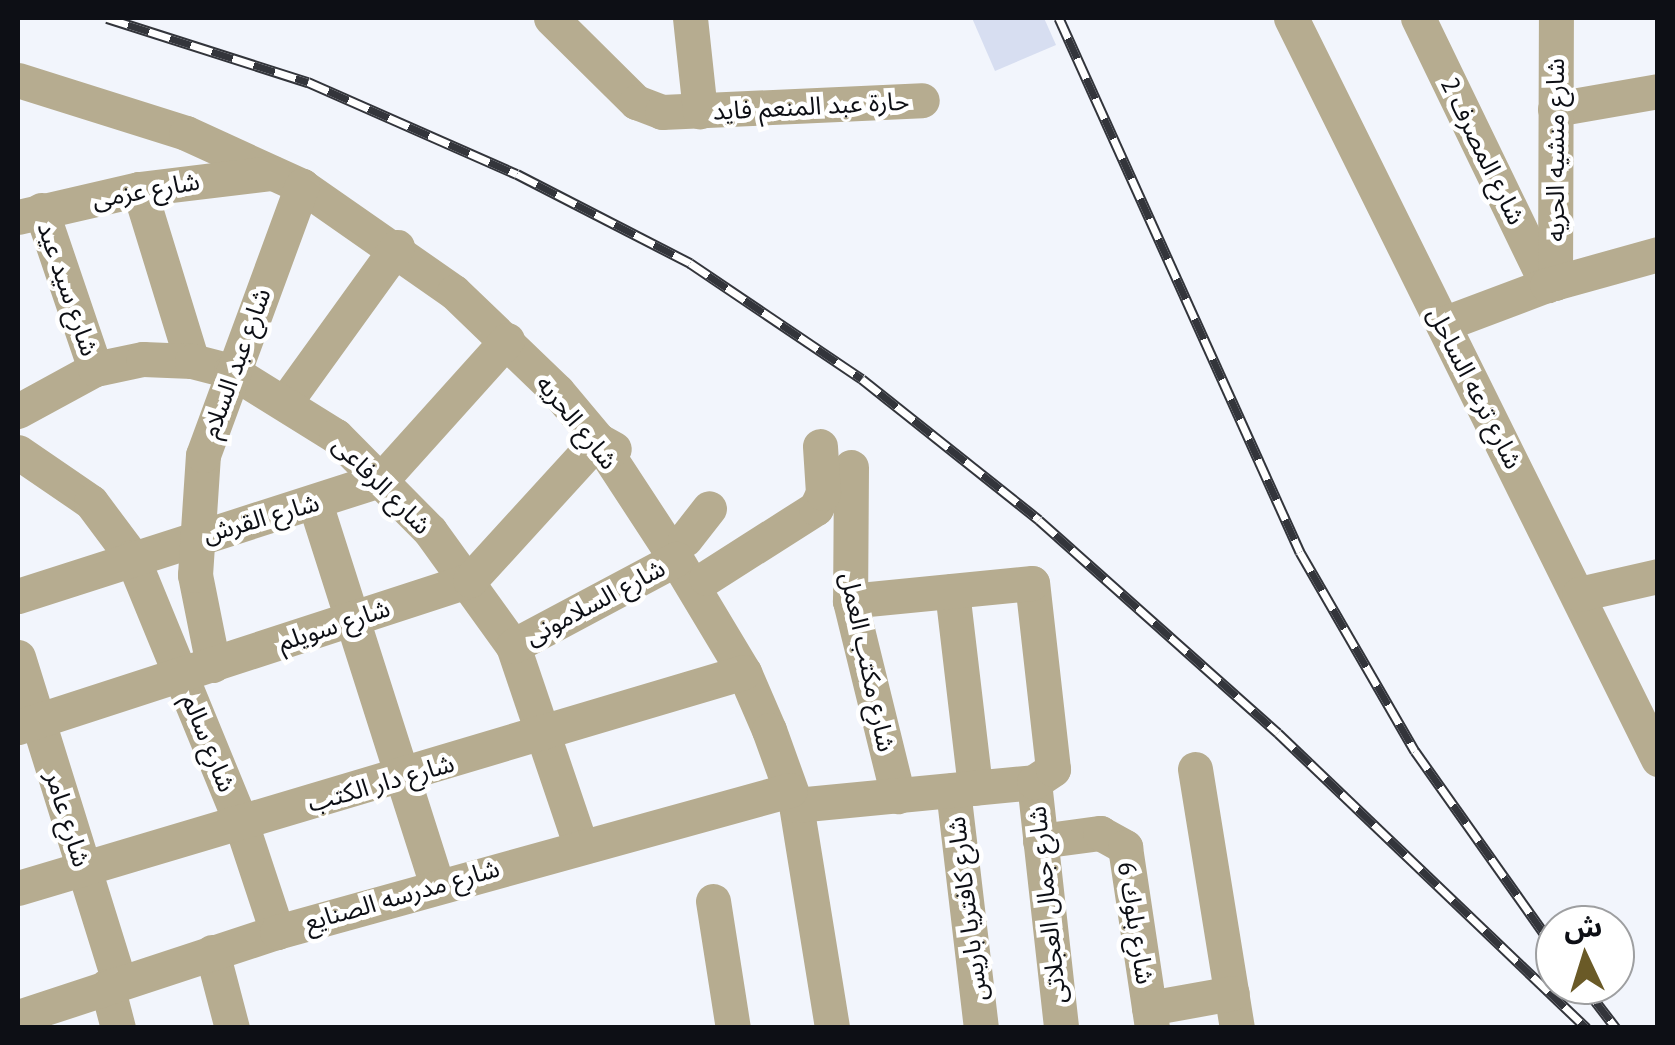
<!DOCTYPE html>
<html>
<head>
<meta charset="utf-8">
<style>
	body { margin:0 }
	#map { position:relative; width:1675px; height:1045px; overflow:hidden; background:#f2f5fc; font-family:"PT Sans","Noto Sans Arabic",sans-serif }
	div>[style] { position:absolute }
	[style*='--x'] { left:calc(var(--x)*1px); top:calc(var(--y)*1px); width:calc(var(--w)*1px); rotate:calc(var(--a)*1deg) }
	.building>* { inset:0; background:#d7def1 }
	.minor>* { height:35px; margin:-17.5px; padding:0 17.5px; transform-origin:17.5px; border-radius:17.5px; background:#b6ac90 }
	.rail>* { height:11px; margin-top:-5.5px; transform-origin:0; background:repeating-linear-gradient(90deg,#fff 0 22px,#33353b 0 44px); box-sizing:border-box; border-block:2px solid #33353b }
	span { translate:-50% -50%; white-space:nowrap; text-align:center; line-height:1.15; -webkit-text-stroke:9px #fff; paint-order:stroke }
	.street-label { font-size:25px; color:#0d0f15 }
	.frame { position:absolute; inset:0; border:20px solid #0d0f15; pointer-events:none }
	.north { position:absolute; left:1535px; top:905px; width:100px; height:100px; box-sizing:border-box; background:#fff; border:2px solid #9e9fa1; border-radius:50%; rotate:356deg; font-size:28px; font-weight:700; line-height:40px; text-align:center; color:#0d0f15 }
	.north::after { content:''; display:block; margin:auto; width:35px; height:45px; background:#6a5a27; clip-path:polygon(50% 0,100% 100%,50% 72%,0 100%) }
</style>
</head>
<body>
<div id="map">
	<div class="building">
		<i style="clip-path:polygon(972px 18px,1044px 18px,1056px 45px,995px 71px)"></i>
	</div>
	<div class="minor">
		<i style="--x:551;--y:18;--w:120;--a:44.7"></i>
		<i style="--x:636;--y:102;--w:28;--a:21"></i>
		<i style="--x:662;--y:112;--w:260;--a:-2.6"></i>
		<i style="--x:690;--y:18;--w:94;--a:83.9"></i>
		<i style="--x:1291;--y:18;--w:827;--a:63.65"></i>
		<i style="--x:1418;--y:18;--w:297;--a:64.2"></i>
		<i style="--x:18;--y:80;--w:176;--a:17.5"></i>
		<i style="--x:186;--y:133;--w:128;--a:24.6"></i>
		<i style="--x:302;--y:186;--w:185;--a:34.9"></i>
		<i style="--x:454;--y:292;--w:143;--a:43.9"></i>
		<i style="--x:557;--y:391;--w:64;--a:50.1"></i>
		<i style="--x:598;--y:440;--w:142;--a:56.8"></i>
		<i style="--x:676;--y:559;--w:132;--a:59"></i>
		<i style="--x:744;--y:672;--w:63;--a:66.7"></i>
		<i style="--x:769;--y:730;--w:80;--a:70.2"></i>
		<i style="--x:796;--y:805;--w:226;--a:80.8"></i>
		<i style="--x:1555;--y:109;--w:105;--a:-9.9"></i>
		<i style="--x:139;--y:189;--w:180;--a:72.9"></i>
		<i style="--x:41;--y:210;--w:168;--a:71.2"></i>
		<i style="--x:18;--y:217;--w:124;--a:-13"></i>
		<i style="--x:139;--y:189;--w:134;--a:-6.9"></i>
		<i style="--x:1555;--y:283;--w:265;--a:-89.8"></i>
		<i style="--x:1443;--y:324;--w:111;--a:-20.6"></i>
		<i style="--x:1547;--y:285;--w:115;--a:-15.6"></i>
		<i style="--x:286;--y:401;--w:190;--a:-54.2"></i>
		<i style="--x:18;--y:411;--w:88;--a:-28.6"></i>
		<i style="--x:95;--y:369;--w:49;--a:-11.8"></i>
		<i style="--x:143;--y:359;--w:49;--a:2.3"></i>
		<i style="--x:192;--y:361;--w:40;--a:14.4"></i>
		<i style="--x:231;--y:371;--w:123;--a:31.8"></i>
		<i style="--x:336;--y:436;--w:134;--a:45.3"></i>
		<i style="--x:430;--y:531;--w:142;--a:54.2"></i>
		<i style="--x:513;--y:646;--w:209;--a:71.3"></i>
		<i style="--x:18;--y:452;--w:88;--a:34.4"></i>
		<i style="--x:91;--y:502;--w:69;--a:53.3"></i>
		<i style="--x:132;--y:557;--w:287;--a:67.7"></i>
		<i style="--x:241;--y:823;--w:115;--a:71.7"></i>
		<i style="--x:851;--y:467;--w:134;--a:90.4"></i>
		<i style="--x:850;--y:601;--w:201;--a:76.2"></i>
		<i style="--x:315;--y:503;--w:401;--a:72.3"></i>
		<i style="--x:685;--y:539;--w:39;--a:-52"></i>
		<i style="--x:706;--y:578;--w:130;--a:-32.5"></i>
		<i style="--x:816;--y:508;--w:17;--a:-65"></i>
		<i style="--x:823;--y:493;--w:47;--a:-93.7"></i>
		<i style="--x:952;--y:591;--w:198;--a:83.3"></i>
		<i style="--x:1579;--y:594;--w:81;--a:-12.8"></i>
		<i style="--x:18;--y:596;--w:382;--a:-17.8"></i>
		<i style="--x:382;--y:479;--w:187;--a:-48"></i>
		<i style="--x:513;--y:646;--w:185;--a:-28.1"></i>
		<i style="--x:18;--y:657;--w:340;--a:72.7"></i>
		<i style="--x:213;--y:665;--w:92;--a:-101.3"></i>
		<i style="--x:195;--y:575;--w:120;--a:-86.2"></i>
		<i style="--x:203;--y:455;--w:287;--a:-69.8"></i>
		<i style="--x:18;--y:727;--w:475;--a:-18"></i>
		<i style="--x:470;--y:580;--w:190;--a:-47.6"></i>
		<i style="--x:598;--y:440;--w:18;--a:29"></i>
		<i style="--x:1195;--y:769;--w:262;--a:80.8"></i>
		<i style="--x:1034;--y:782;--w:247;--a:83.7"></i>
		<i style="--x:953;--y:790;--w:240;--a:83.3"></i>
		<i style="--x:796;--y:805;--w:239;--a:-5.5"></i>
		<i style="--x:1034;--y:782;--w:23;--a:-34"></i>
		<i style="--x:1053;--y:769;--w:187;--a:-96.4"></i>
		<i style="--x:1032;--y:583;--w:183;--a:174.4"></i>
		<i style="--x:1040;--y:841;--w:61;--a:-7.6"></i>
		<i style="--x:1100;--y:833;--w:29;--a:29"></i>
		<i style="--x:1125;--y:847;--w:183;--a:81.5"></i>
		<i style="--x:18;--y:888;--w:757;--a:-16.57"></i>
		<i style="--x:713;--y:901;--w:129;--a:81.1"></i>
		<i style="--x:212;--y:952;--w:79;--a:75.3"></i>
		<i style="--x:107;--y:986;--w:43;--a:75.3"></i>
		<i style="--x:1149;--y:1008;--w:84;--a:-10.2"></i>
		<i style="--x:18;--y:1017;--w:273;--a:-18.2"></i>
		<i style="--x:277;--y:932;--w:532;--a:-15.47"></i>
	</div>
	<div class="rail">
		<i style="--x:107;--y:18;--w:211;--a:17.7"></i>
		<i style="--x:308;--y:82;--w:228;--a:23.8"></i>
		<i style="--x:517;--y:174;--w:195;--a:27.2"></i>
		<i style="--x:690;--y:263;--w:207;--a:34"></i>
		<i style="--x:862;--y:379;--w:226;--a:38.5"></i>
		<i style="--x:1039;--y:520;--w:320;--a:41.7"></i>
		<i style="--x:1278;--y:733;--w:427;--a:43.7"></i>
		<i style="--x:1059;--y:18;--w:586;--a:65.71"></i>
		<i style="--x:1300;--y:552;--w:230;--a:60"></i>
		<i style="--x:1415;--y:751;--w:242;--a:54.7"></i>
		<i style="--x:1583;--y:985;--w:54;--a:52.5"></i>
	</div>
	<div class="street-label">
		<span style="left:811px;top:106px;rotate:-3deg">حارة عبد المنعم فايد</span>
		<span style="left:1555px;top:150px;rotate:-90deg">شارع منشيه الحريه</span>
		<span style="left:1483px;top:151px;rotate:64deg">شارع المصرف 2</span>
		<span style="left:146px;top:190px;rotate:-10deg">شارع عزمى</span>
		<span style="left:68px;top:289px;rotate:71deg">شارع سيد عيد</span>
		<span style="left:236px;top:363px;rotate:-70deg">شارع عبد السلام</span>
		<span style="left:1475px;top:388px;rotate:63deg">شارع ترعه الساحل</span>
		<span style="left:577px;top:422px;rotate:51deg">شارع الحريه</span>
		<span style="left:382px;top:485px;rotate:45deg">شارع الرفاعى</span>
		<span style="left:261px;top:518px;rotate:-16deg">شارع القرش</span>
		<span style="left:595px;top:602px;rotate:-28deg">شارع السلامونى</span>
		<span style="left:334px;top:625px;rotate:-18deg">شارع سويلم</span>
		<span style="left:868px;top:662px;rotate:78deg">شارع مكتب العمل</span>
		<span style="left:209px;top:743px;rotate:68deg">شارع سالم</span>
		<span style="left:381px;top:783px;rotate:-16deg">شارع دار الكتب</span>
		<span style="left:68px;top:819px;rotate:73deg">شارع عامر</span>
		<span style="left:402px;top:895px;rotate:-16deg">شارع مدرسه الصنايع</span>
		<span style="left:1047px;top:905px;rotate:-96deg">شارع جمال العجلاتى</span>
		<span style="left:967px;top:909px;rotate:-97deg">شارع كافتريا باريس</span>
		<span style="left:1136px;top:923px;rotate:81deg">شارع بلوك 6</span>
	</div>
	<div class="frame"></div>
	<div class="north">ش</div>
</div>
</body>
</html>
